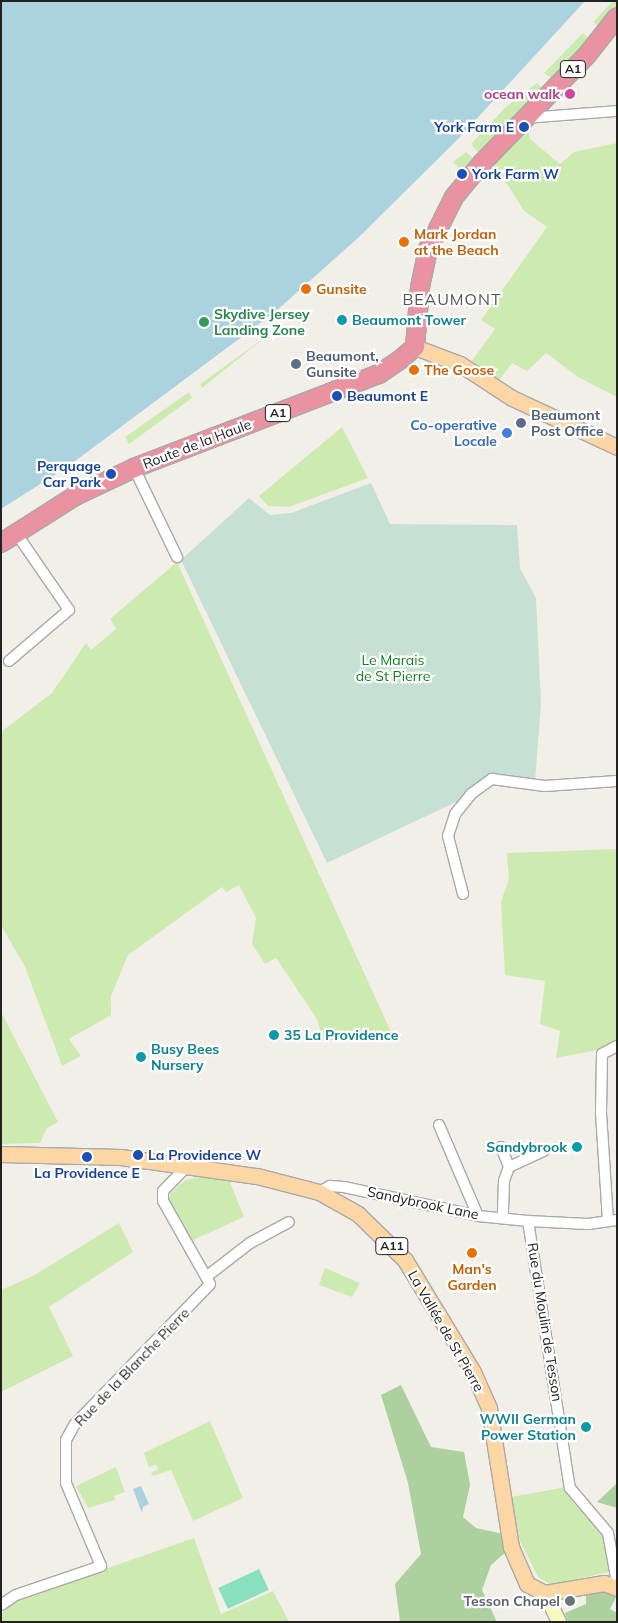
<!DOCTYPE html>
<html>
<head>
<meta charset="utf-8">
<style>
	body { margin:0 }
	#map { position:relative; width:618px; height:1623px; overflow:hidden; background:#f2efe9; font-family:Mulish,sans-serif }
	div>[style] { position:absolute }
	[style*='--x'] { left:calc(var(--x)*1px); top:calc(var(--y)*1px); width:calc(var(--w)*1px); rotate:calc(var(--a)*1deg) }
	.grass>* { inset:0; background:#cdebb0 }
	.forest>* { inset:0; background:#add19e }
	.wetland>* { inset:0; background:#c6e0d4 }
	.pitch>* { inset:0; background:#88e0be; transform-origin:0 0 }
	.water>* { inset:0; background:#aad3df }
	.roads { filter:drop-shadow(1px 0 #a9a9a9) drop-shadow(-1px 0 #a9a9a9) drop-shadow(0 1px #a9a9a9) drop-shadow(0 -1px #a9a9a9) }
	.street>* { height:10px; margin:-5px; padding:0 5px; transform-origin:5px; border-radius:5px; background:#fff }
	.secondary>* { height:14px; margin:-7px; padding:0 7px; transform-origin:7px; border-radius:7px; background:#f7fabf }
	.primary>* { height:15px; margin:-7.5px; padding:0 7.5px; transform-origin:7.5px; border-radius:7.5px; background:#fcd6a4 }
	.highway>* { height:18px; margin:-9px; padding:0 9px; transform-origin:9px; border-radius:9px; background:#e892a2 }
	.dots>* { width:14px; height:14px; translate:-50% -50%; box-sizing:border-box; border:2px solid #fff; border-radius:50% }
	span { translate:-50% -50%; white-space:nowrap; text-align:center; line-height:1.15; -webkit-text-stroke:4.5px #fff; paint-order:stroke }
	.shield-label span { padding:1px 4px; background:#fff; border:1px solid; border-radius:4px; -webkit-text-stroke-width:0 }
	.shield-label { font-size:12px; color:#222; font-weight:700 }
	.hotel-label { font-size:14px; color:#b23c85; font-weight:700 }
	.right { translate:-100% -50%; text-align:right }
	.transit-label { font-size:14px; color:#164399; font-weight:700 }
	.left { translate:0 -50%; text-align:left }
	.food-label { font-size:14px; color:#c56008; font-weight:700 }
	.leisure-label { font-size:14px; color:#27864d; font-weight:700 }
	.culture-label { font-size:14px; color:#0d838f; font-weight:700 }
	.service-label { font-size:14px; color:#4e5e75; font-weight:700 }
	.shop-label { font-size:14px; color:#366cbe; font-weight:700 }
	.street-label { font-size:14px; color:#222 }
	.park-label { font-size:14px; color:#0c8416 }
	.worship-label { font-size:14px; color:#5b616d; font-weight:700 }
	.quarter-label { font-size:16px; color:#555; letter-spacing:1px }
	.frame { position:absolute; inset:0; border:2px solid #222; pointer-events:none }
</style>
</head>
<body>
<div id="map">
	<div class="grass">
		<i style="clip-path:polygon(613px 1px,617px 1px,617px 13px,604px 30px,593px 22px)"></i>
		<i style="clip-path:polygon(583px 33px,592px 42px,557px 82px,544px 73px)"></i>
		<i style="clip-path:polygon(537px 83px,547px 92px,481px 156px,471px 144px,506px 107px)"></i>
		<i style="clip-path:polygon(527px 124px,530px 139px,560px 164px,574px 152px,617px 143px,617px 397px,578px 377px,546px 353px,527px 371px,512px 363px,497px 383px,469px 365px,495px 329px,481px 320px,547px 227px,524px 211px,508px 185px,486px 166px)"></i>
		<i style="clip-path:polygon(466px 152px,476px 161px,464px 173px,453px 162px)"></i>
		<i style="clip-path:polygon(267px 336px,202px 388px,200px 384px)"></i>
		<i style="clip-path:polygon(189px 392px,192px 398px,129px 444px,125px 437px)"></i>
		<i style="clip-path:polygon(342px 427px,368px 478px,289px 507px,268px 506px,259px 496px)"></i>
		<i style="clip-path:polygon(177px 562px,391px 1032px,323px 1041px,317px 1019px,276px 958px,265px 964px,252px 944px,256px 918px,239px 885px,226px 892px,222px 887px,128px 955px,111px 996px,111px 1015px,69px 1039px,81px 1056px,62px 1066px,25px 967px,1px 925px,1px 732px,52px 693px,86px 643px,91px 650px,116px 629px,110px 619px)"></i>
		<i style="clip-path:polygon(617px 849px,617px 1041px,602px 1049px,556px 1058px,560px 1031px,540px 1024px,545px 981px,505px 975px,501px 902px,509px 879px,507px 853px)"></i>
		<i style="clip-path:polygon(1px 1012px,58px 1122px,47px 1128px,40px 1143px,1px 1144px)"></i>
		<i style="clip-path:polygon(200px 1177px,229px 1180px,244px 1217px,191px 1241px,167px 1201px,171px 1193px,185px 1180px)"></i>
		<i style="clip-path:polygon(119px 1223px,133px 1252px,49px 1307px,73px 1356px,1px 1392px,1px 1290px,33px 1276px)"></i>
		<i style="clip-path:polygon(325px 1268px,360px 1283px,352px 1297px,319px 1285px)"></i>
		<i style="clip-path:polygon(210px 1421px,243px 1498px,193px 1521px,171px 1470px,153px 1476px,151px 1472px,158px 1470px,156px 1465px,149px 1467px,144px 1453px)"></i>
		<i style="clip-path:polygon(116px 1467px,125px 1492px,114px 1496px,115px 1500px,88px 1508px,76px 1486px)"></i>
		<i style="clip-path:polygon(566px 1487px,574px 1504px,602px 1529px,612px 1571px,551px 1585px,538px 1577px,520px 1541px,511px 1497px)"></i>
		<i style="clip-path:polygon(194px 1538px,221px 1614px,273px 1591px,289px 1622px,1px 1622px,1px 1615px,11px 1604px,36px 1593px)"></i>
	</div>
	<div class="forest">
		<i style="clip-path:polygon(401px 1385px,431px 1447px,464px 1452px,470px 1485px,463px 1517px,476px 1528px,503px 1534px,506px 1552px,491px 1565px,482px 1590px,497px 1622px,400px 1622px,395px 1584px,421px 1554px,408px 1483px,381px 1395px)"></i>
		<i style="clip-path:polygon(617px 1483px,617px 1508px,597px 1502px)"></i>
		<i style="clip-path:polygon(602px 1589px,617px 1595px,610px 1609px,617px 1613px,617px 1622px,568px 1622px,565px 1613px,586px 1604px,586px 1591px)"></i>
	</div>
	<div class="wetland">
		<i style="clip-path:polygon(371px 483px,390px 524px,517px 525px,520px 568px,536px 598px,541px 704px,535px 781px,490px 775px,458px 801px,327px 863px,181px 560px,249px 498px,270px 515px,291px 513px)"></i>
	</div>
	<div class="pitch">
		<i style="left:259px;top:1569px;width:23px;height:45px;rotate:65deg"></i>
	</div>
	<div class="water">
		<i style="clip-path:polygon(1px 1px,585px 1px,458px 139px,359px 237px,275px 312px,67px 467px,1px 509px)"></i>
		<i style="clip-path:polygon(141px 1486px,149px 1504px,143px 1507px,142px 1513px,133px 1489px)"></i>
	</div>
	<div class="roads">
		<div class="street">
			<i style="--x:526;--y:118;--w:91;--a:-4.4"></i>
			<i style="--x:134;--y:468;--w:99;--a:64.2"></i>
			<i style="--x:9;--y:661;--w:79;--a:-40.4"></i>
			<i style="--x:69;--y:610;--w:93;--a:-124.5"></i>
			<i style="--x:463;--y:894;--w:60;--a:-104.5"></i>
			<i style="--x:448;--y:836;--w:23;--a:-72"></i>
			<i style="--x:455;--y:814;--w:26;--a:-51"></i>
			<i style="--x:471;--y:794;--w:26;--a:-36"></i>
			<i style="--x:492;--y:779;--w:53;--a:7.5"></i>
			<i style="--x:545;--y:786;--w:72;--a:-4"></i>
			<i style="--x:439;--y:1125;--w:99;--a:66.8"></i>
			<i style="--x:501;--y:1147;--w:22;--a:68"></i>
			<i style="--x:509;--y:1167;--w:15;--a:110"></i>
			<i style="--x:504;--y:1181;--w:37;--a:92"></i>
			<i style="--x:509;--y:1167;--w:38;--a:-25"></i>
			<i style="--x:319;--y:1192;--w:13;--a:-29"></i>
			<i style="--x:330;--y:1186;--w:14;--a:4"></i>
			<i style="--x:344;--y:1187;--w:137;--a:12.2"></i>
			<i style="--x:478;--y:1216;--w:50;--a:5.7"></i>
			<i style="--x:528;--y:1221;--w:60;--a:2.9"></i>
			<i style="--x:588;--y:1224;--w:29;--a:-8"></i>
			<i style="--x:528;--y:1221;--w:270;--a:81.1"></i>
			<i style="--x:570;--y:1488;--w:59;--a:49.8"></i>
			<i style="--x:608;--y:1533;--w:45;--a:79.7"></i>
			<i style="--x:616;--y:1577;--w:10;--a:101"></i>
			<i style="--x:608;--y:1221;--w:109;--a:-93.7"></i>
			<i style="--x:601;--y:1112;--w:58;--a:-89"></i>
			<i style="--x:602;--y:1054;--w:17;--a:-28"></i>
			<i style="--x:206;--y:1277;--w:56;--a:-37.7"></i>
			<i style="--x:250;--y:1243;--w:44;--a:-28.3"></i>
			<i style="--x:1;--y:1605;--w:18;--a:-34"></i>
			<i style="--x:16;--y:1595;--w:90;--a:-18.8"></i>
			<i style="--x:101;--y:1566;--w:90;--a:-112.9"></i>
			<i style="--x:66;--y:1483;--w:43;--a:-90"></i>
			<i style="--x:66;--y:1440;--w:18;--a:-61"></i>
			<i style="--x:75;--y:1424;--w:194;--a:-46"></i>
			<i style="--x:210;--y:1284;--w:95;--a:-119.5"></i>
			<i style="--x:163;--y:1201;--w:10;--a:-90"></i>
			<i style="--x:163;--y:1191;--w:30;--a:-46"></i>
		</div>
		<div class="secondary">
			<i style="--x:545;--y:1593;--w:32;--a:64"></i>
		</div>
		<div class="primary">
			<i style="--x:415;--y:347;--w:48;--a:20.7"></i>
			<i style="--x:460;--y:364;--w:62;--a:33.2"></i>
			<i style="--x:512;--y:398;--w:116;--a:25"></i>
			<i style="--x:1;--y:1154;--w:120;--a:1.4"></i>
			<i style="--x:121;--y:1157;--w:137;--a:8"></i>
			<i style="--x:257;--y:1176;--w:64;--a:14.5"></i>
			<i style="--x:319;--y:1192;--w:45;--a:29.4"></i>
			<i style="--x:358;--y:1214;--w:66;--a:44.4"></i>
			<i style="--x:405;--y:1260;--w:131;--a:58.7"></i>
			<i style="--x:473;--y:1372;--w:39;--a:66"></i>
			<i style="--x:489;--y:1408;--w:141;--a:81"></i>
			<i style="--x:511;--y:1547;--w:40;--a:66.6"></i>
			<i style="--x:527;--y:1584;--w:20;--a:27"></i>
			<i style="--x:545;--y:1593;--w:60;--a:-9.6"></i>
			<i style="--x:604;--y:1583;--w:14;--a:21"></i>
		</div>
		<div class="highway">
			<i style="--x:1;--y:543;--w:88;--a:-32.4"></i>
			<i style="--x:75;--y:496;--w:65;--a:-25.4"></i>
			<i style="--x:134;--y:468;--w:262;--a:-21"></i>
			<i style="--x:379;--y:374;--w:27;--a:-34"></i>
			<i style="--x:401;--y:359;--w:18;--a:-41"></i>
			<i style="--x:415;--y:347;--w:60;--a:-85.2"></i>
			<i style="--x:420;--y:287;--w:39;--a:-78"></i>
			<i style="--x:428;--y:249;--w:58;--a:-63.4"></i>
			<i style="--x:454;--y:197;--w:45;--a:-50.4"></i>
			<i style="--x:483;--y:162;--w:149;--a:-45.8"></i>
			<i style="--x:587;--y:55;--w:48;--a:-51.7"></i>
		</div>
	</div>
	<div class="dots">
		<i style="left:570px;top:94px;background:#d1479c"></i>
		<i style="left:524px;top:127px;background:#1a4fb4"></i>
		<i style="left:462px;top:174px;background:#1a4fb4"></i>
		<i style="left:404px;top:242px;background:#e8710a"></i>
		<i style="left:306px;top:289px;background:#e8710a"></i>
		<i style="left:342px;top:320px;background:#0f9aa8"></i>
		<i style="left:204px;top:322px;background:#2e9e5b"></i>
		<i style="left:296px;top:364px;background:#5c6f8a"></i>
		<i style="left:414px;top:370px;background:#e8710a"></i>
		<i style="left:337px;top:396px;background:#1a4fb4"></i>
		<i style="left:521px;top:423px;background:#5c6f8a"></i>
		<i style="left:507px;top:433px;background:#3f7fe0"></i>
		<i style="left:111px;top:474px;background:#1a4fb4"></i>
		<i style="left:274px;top:1035px;background:#0f9aa8"></i>
		<i style="left:141px;top:1057px;background:#0f9aa8"></i>
		<i style="left:577px;top:1147px;background:#0f9aa8"></i>
		<i style="left:138px;top:1155px;background:#1a4fb4"></i>
		<i style="left:87px;top:1157px;background:#1a4fb4"></i>
		<i style="left:472px;top:1253px;background:#e8710a"></i>
		<i style="left:586px;top:1427px;background:#0f9aa8"></i>
		<i style="left:570px;top:1601px;background:#6b7280"></i>
	</div>
	<div class="shield-label">
		<span style="left:573px;top:69px">A1</span>
		<span style="left:278px;top:413px">A1</span>
		<span style="left:392px;top:1246px">A11</span>
	</div>
	<div class="hotel-label">
		<span class="right" style="left:560px;top:94px">ocean walk</span>
	</div>
	<div class="transit-label">
		<span class="right" style="left:514px;top:127px">York Farm E</span>
		<span class="left" style="left:472px;top:174px">York Farm W</span>
		<span class="left" style="left:347px;top:396px">Beaumont E</span>
		<span class="right" style="left:101px;top:474px">Perquage<br>Car Park</span>
		<span class="left" style="left:148px;top:1155px">La Providence W</span>
		<span style="left:87px;top:1173px">La Providence E</span>
	</div>
	<div class="food-label">
		<span class="left" style="left:414px;top:242px">Mark Jordan<br>at the Beach</span>
		<span class="left" style="left:316px;top:289px">Gunsite</span>
		<span class="left" style="left:424px;top:370px">The Goose</span>
		<span style="left:472px;top:1277px">Man's<br>Garden</span>
	</div>
	<div class="leisure-label">
		<span class="left" style="left:214px;top:322px">Skydive Jersey<br>Landing Zone</span>
	</div>
	<div class="culture-label">
		<span class="left" style="left:352px;top:320px">Beaumont Tower</span>
		<span class="left" style="left:284px;top:1035px">35 La Providence</span>
		<span class="left" style="left:151px;top:1057px">Busy Bees<br>Nursery</span>
		<span class="right" style="left:567px;top:1147px">Sandybrook</span>
		<span class="right" style="left:576px;top:1427px">WWII German<br>Power Station</span>
	</div>
	<div class="service-label">
		<span class="left" style="left:306px;top:364px">Beaumont,<br>Gunsite</span>
		<span class="left" style="left:531px;top:423px">Beaumont<br>Post Office</span>
	</div>
	<div class="shop-label">
		<span class="right" style="left:497px;top:433px">Co-operative<br>Locale</span>
	</div>
	<div class="street-label">
		<span style="left:197px;top:444px;rotate:-21deg">Route de la Haule</span>
		<span style="left:423px;top:1203px;rotate:12deg">Sandybrook Lane</span>
		<span style="left:545px;top:1322px;rotate:81deg">Rue du Moulin de Tesson</span>
		<span style="left:446px;top:1331px;rotate:60deg">La Vallée de St Pierre</span>
		<span style="left:132px;top:1367px;rotate:-46deg">Rue de la Blanche Pierre</span>
	</div>
	<div class="park-label">
		<span style="left:393px;top:668px">Le Marais<br>de St Pierre</span>
	</div>
	<div class="worship-label">
		<span class="right" style="left:560px;top:1601px">Tesson Chapel</span>
	</div>
	<div class="quarter-label">
		<span style="left:452px;top:299px">BEAUMONT</span>
	</div>
	<div class="frame"></div>
</div>
</body>
</html>
